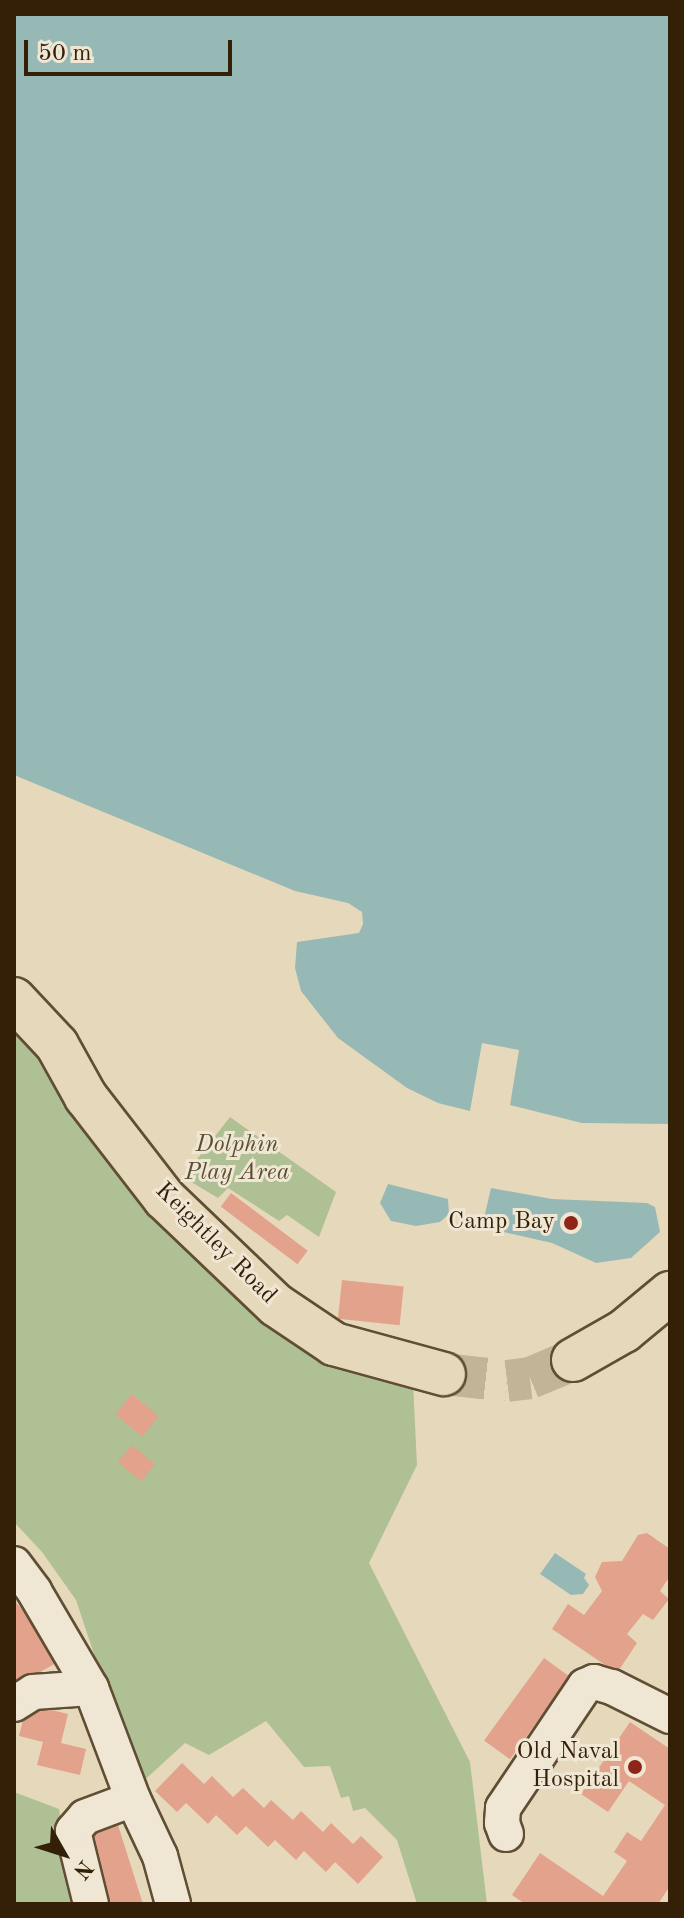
<!DOCTYPE html>
<html>
<head>
<meta charset="utf-8">
<style>
	body { margin:0 }
	#map { position:relative; width:684px; height:1918px; overflow:hidden; background:#e6d9bb; font-family:"Old Standard TT",serif }
	div>[style] { position:absolute }
	[style*='--x'] { left:calc(var(--x)*1px); top:calc(var(--y)*1px); width:calc(var(--w)*1px); rotate:calc(var(--a)*1deg) }
	.green>* { inset:0; background:#afc094 }
	.water>* { inset:0; background:#97b9b6 }
	.building>* { inset:0; background:#e2a28c; transform-origin:0 0 }
	.major-tunnel>* { height:42px; margin-top:-21px; transform-origin:0; background:repeating-linear-gradient(90deg,#c2b497 0 42px,transparent 0 63px) }
	.roads { filter:drop-shadow(2px 0 #604e34) drop-shadow(-2px 0 #604e34) drop-shadow(0 2px #604e34) drop-shadow(0 -2px #604e34) }
	.minor>* { height:34px; margin:-17px; padding:0 17px; transform-origin:17px; border-radius:17px; background:#efe6d3 }
	.major>* { height:42px; margin:-21px; padding:0 21px; transform-origin:21px; border-radius:21px; background:#e6d9bb }
	.dots>* { width:22px; height:22px; translate:-50% -50%; box-sizing:border-box; border:4px solid #efe6d3; border-radius:50% }
	span { translate:-50% -50%; white-space:nowrap; text-align:center; line-height:1.15; -webkit-text-stroke:6px #efe6d3; paint-order:stroke }
	.park-label { font-size:24px; color:#594f31; font-style:italic }
	.poi-label { font-size:24px; color:#341f07 }
	.right { translate:-100% -50%; text-align:right }
	.street-label { font-size:24px; color:#341f07 }
	.frame { position:absolute; inset:0; border:16px solid #341f07; pointer-events:none }
	.north { position:absolute; left:24px; top:1814px; width:80px; height:80px; -webkit-text-stroke:6px #efe6d3; paint-order:stroke; rotate:129deg; font-size:22px; font-weight:700; line-height:32px; text-align:center; color:#341f07 }
	.north::after { content:''; display:block; margin:auto; width:28px; height:36px; background:#341f07; clip-path:polygon(50% 0,100% 100%,50% 72%,0 100%) }
	.scale { position:absolute; left:24px; top:40px; width:208px; height:36px; box-sizing:border-box; border:4px solid #341f07; border-top:0; padding-left:10px; font-size:24px; line-height:28px; white-space:nowrap; color:#341f07; -webkit-text-stroke:6px #efe6d3; paint-order:stroke }
</style>
</head>
<body>
<div id="map">
	<div class="green">
		<i style="clip-path:polygon(14px 1019px,181px 1235px,413px 1382px,417px 1465px,369px 1563px,470px 1762px,487px 1904px,417px 1904px,397px 1840px,365px 1808px,353px 1811px,349px 1796px,341px 1798px,330px 1766px,304px 1767px,266px 1721px,209px 1755px,185px 1743px,138px 1786px,76px 1600px,42px 1552px,14px 1522px)"></i>
		<i style="clip-path:polygon(230px 1117px,336px 1192px,319px 1237px,287px 1215px,279px 1221px,228px 1188px,218px 1198px,183px 1177px)"></i>
		<i style="clip-path:polygon(14px 1792px,59px 1809px,73px 1904px,14px 1904px)"></i>
	</div>
	<div class="water">
		<i style="clip-path:polygon(14px 14px,670px 14px,670px 1124px,582px 1123px,510px 1105px,519px 1050px,482px 1043px,470px 1111px,438px 1103px,407px 1088px,338px 1038px,301px 991px,295px 968px,297px 942px,359px 933px,363px 924px,362px 912px,348px 903px,295px 891px,14px 775px)"></i>
		<i style="clip-path:polygon(388px 1184px,448px 1199px,449px 1214px,440px 1222px,416px 1226px,391px 1221px,380px 1203px)"></i>
		<i style="clip-path:polygon(491px 1188px,552px 1199px,647px 1203px,655px 1207px,660px 1232px,631px 1258px,596px 1263px,552px 1243px,482px 1227px)"></i>
		<i style="clip-path:polygon(555px 1553px,586px 1574px,584px 1578px,589px 1585px,583px 1594px,571px 1595px,540px 1574px)"></i>
	</div>
	<div class="building">
		<i style="left:231px;top:1193px;width:96px;height:17px;rotate:37deg"></i>
		<i style="left:342px;top:1280px;width:62px;height:39px;rotate:6deg"></i>
		<i style="left:132px;top:1394px;width:35px;height:26px;rotate:40deg"></i>
		<i style="left:132px;top:1445px;width:30px;height:22px;rotate:40deg"></i>
		<i style="clip-path:polygon(647px 1533px,670px 1549px,670px 1576px,660px 1591px,669px 1599px,653px 1620px,643px 1614px,627px 1634px,637px 1643px,617px 1673px,552px 1629px,568px 1604px,584px 1615px,602px 1591px,595px 1577px,602px 1562px,622px 1561px,638px 1535px)"></i>
		<i style="clip-path:polygon(14px 1600px,33px 1622px,58px 1662px,14px 1687px)"></i>
		<i style="left:544px;top:1658px;width:32px;height:102px;rotate:36deg"></i>
		<i style="clip-path:polygon(27px 1704px,68px 1714px,61px 1743px,86px 1749px,80px 1775px,37px 1765px,43px 1742px,19px 1736px)"></i>
		<i style="clip-path:polygon(630px 1722px,670px 1749px,670px 1886px,658px 1904px,525px 1904px,512px 1895px,540px 1853px,603px 1896px,627px 1861px,614px 1852px,627px 1832px,641px 1841px,665px 1805px,629px 1781px,608px 1812px,581px 1794px)"></i>
		<i style="clip-path:polygon(182px 1763px,204px 1784px,212px 1776px,233px 1797px,243px 1788px,264px 1808px,271px 1800px,293px 1820px,301px 1811px,323px 1832px,331px 1823px,353px 1844px,361px 1836px,383px 1857px,358px 1884px,335px 1862px,326px 1872px,304px 1851px,296px 1860px,275px 1840px,268px 1847px,246px 1826px,237px 1835px,216px 1815px,208px 1824px,186px 1803px,177px 1812px,155px 1791px)"></i>
		<i style="clip-path:polygon(118px 1825px,143px 1904px,104px 1904px,96px 1878px,103px 1876px,96px 1854px,81px 1837px)"></i>
	</div>
	<div class="major-tunnel">
		<i style="--x:444;--y:1374;--w:63;--a:6.3"></i>
		<i style="--x:507;--y:1381;--w:23;--a:-7"></i>
		<i style="--x:530;--y:1378;--w:47;--a:-22.7"></i>
	</div>
	<div class="roads">
		<div class="minor">
			<i style="--x:14;--y:1564;--w:34;--a:53"></i>
			<i style="--x:34;--y:1591;--w:113;--a:59.6"></i>
			<i style="--x:91;--y:1688;--w:119;--a:69.3"></i>
			<i style="--x:133;--y:1799;--w:63;--a:64.7"></i>
			<i style="--x:160;--y:1856;--w:50;--a:74.8"></i>
			<i style="--x:14;--y:1704;--w:22;--a:-32"></i>
			<i style="--x:33;--y:1692;--w:58;--a:-3.9"></i>
			<i style="--x:506;--y:1834;--w:12;--a:-110"></i>
			<i style="--x:502;--y:1823;--w:15;--a:-86"></i>
			<i style="--x:503;--y:1808;--w:147;--a:-56.1"></i>
			<i style="--x:585;--y:1686;--w:10;--a:-24"></i>
			<i style="--x:594;--y:1682;--w:19;--a:16"></i>
			<i style="--x:612;--y:1687;--w:65;--a:26.6"></i>
			<i style="--x:91;--y:1904;--w:75;--a:-103.9"></i>
			<i style="--x:73;--y:1831;--w:18;--a:-49"></i>
			<i style="--x:85;--y:1817;--w:51;--a:-20.6"></i>
		</div>
		<div class="major">
			<i style="--x:14;--y:999;--w:63;--a:46.9"></i>
			<i style="--x:57;--y:1045;--w:60;--a:60.9"></i>
			<i style="--x:86;--y:1097;--w:128;--a:52.3"></i>
			<i style="--x:164;--y:1198;--w:155;--a:43.7"></i>
			<i style="--x:276;--y:1305;--w:70;--a:33.9"></i>
			<i style="--x:334;--y:1344;--w:114;--a:15.3"></i>
			<i style="--x:573;--y:1360;--w:59;--a:-29.6"></i>
			<i style="--x:624;--y:1331;--w:60;--a:-39.6"></i>
		</div>
	</div>
	<div class="dots">
		<i style="left:571px;top:1223px;background:#8f2418"></i>
		<i style="left:635px;top:1767px;background:#8f2418"></i>
	</div>
	<div class="park-label">
		<span style="left:237px;top:1160px">Dolphin<br>Play Area</span>
	</div>
	<div class="poi-label">
		<span class="right" style="left:555px;top:1223px">Camp Bay</span>
		<span class="right" style="left:619px;top:1767px">Old Naval<br>Hospital</span>
	</div>
	<div class="street-label">
		<span style="left:215px;top:1244px;rotate:45deg">Keightley Road</span>
	</div>
	<div class="frame"></div>
	<div class="north">N</div>
	<div class="scale">50 m</div>
</div>
</body>
</html>
